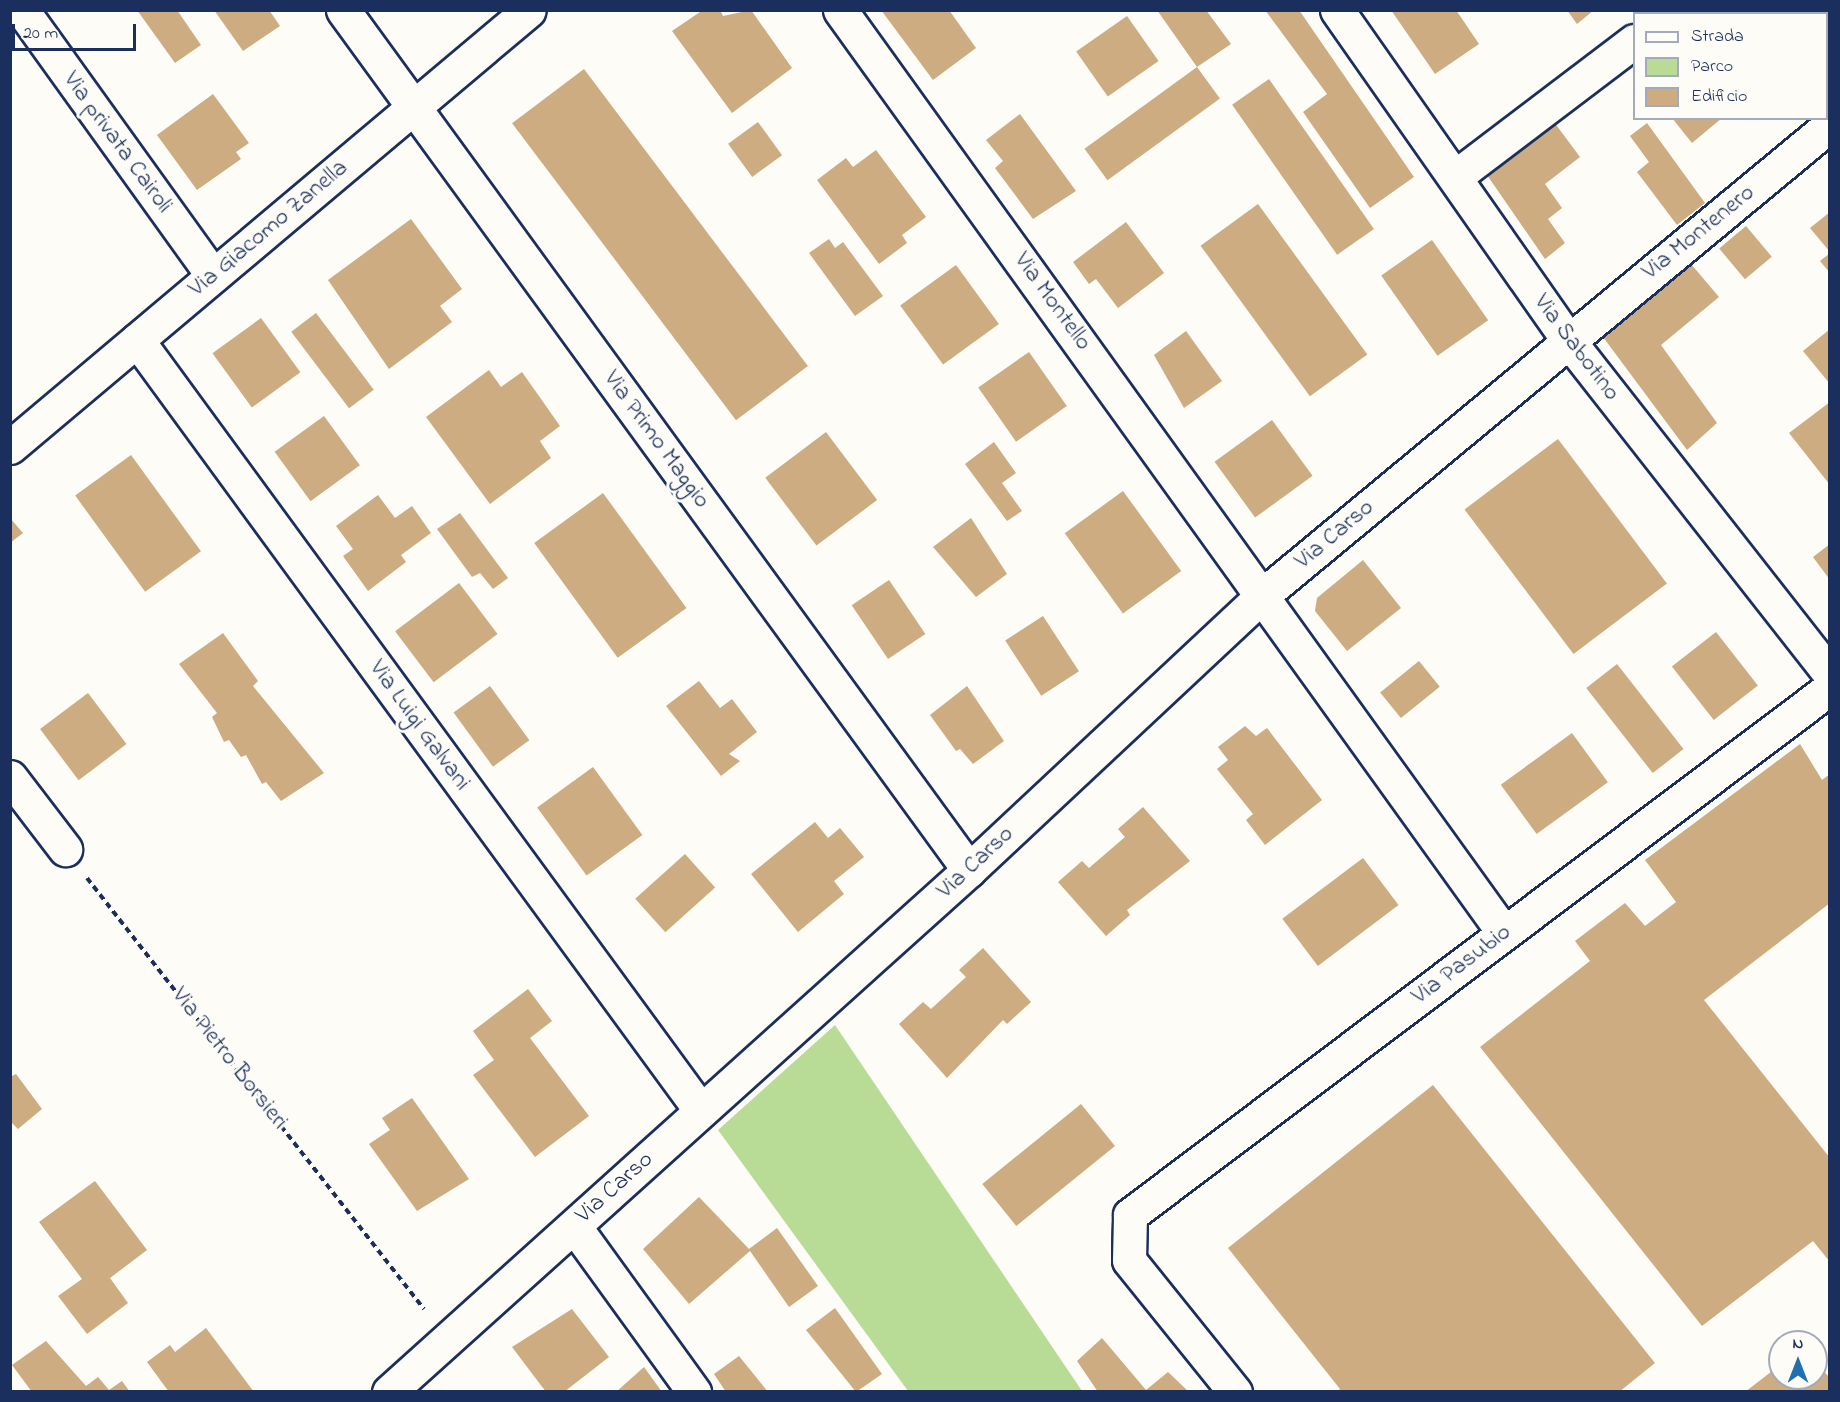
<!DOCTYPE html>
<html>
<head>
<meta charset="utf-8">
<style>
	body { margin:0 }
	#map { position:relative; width:1840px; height:1402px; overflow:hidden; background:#fdfcf7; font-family:"Indie Flower",sans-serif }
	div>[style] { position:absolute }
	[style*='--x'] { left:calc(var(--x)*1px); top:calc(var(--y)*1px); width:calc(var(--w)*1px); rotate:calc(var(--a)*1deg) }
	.green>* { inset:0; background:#b8db95 }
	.building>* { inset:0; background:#ccac80; transform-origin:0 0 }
	.path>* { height:4px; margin-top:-2px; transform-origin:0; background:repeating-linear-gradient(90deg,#1b2f5e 0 6px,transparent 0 10.5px) }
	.roads { filter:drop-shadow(2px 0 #1b2f5e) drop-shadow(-2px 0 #1b2f5e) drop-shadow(0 2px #1b2f5e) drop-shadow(0 -2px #1b2f5e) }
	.minor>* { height:33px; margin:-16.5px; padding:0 16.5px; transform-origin:16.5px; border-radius:16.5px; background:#fdfcf7 }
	span { translate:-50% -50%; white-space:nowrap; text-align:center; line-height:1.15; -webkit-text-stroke:6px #fdfcf7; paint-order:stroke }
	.street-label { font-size:24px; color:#1b2f5e }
	.frame { position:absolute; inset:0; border:12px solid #1b2f5e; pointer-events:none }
	.legend { position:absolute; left:1633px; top:12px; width:195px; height:108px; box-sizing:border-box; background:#fdfcf7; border:2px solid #a3aaba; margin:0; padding:8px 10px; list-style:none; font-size:18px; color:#1b2f5e }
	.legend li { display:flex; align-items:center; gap:12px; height:30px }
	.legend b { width:30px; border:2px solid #a3aaba }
	.north { position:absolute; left:1768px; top:1330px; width:60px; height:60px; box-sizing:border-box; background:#fdfcf7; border:2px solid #a3aaba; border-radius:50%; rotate:0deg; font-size:16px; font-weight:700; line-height:24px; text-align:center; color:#1b2f5e }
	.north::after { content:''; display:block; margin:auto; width:21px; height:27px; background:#1f6fb2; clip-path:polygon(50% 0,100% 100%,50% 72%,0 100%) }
	.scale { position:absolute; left:12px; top:24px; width:124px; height:27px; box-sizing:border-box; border:3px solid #1b2f5e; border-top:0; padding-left:8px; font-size:18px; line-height:21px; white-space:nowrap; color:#1b2f5e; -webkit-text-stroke:4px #fdfcf7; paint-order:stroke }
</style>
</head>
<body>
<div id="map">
	<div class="green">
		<i style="clip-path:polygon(835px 1025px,1082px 1391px,908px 1391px,718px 1130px)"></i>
	</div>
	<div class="building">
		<i style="clip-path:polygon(137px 10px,177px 10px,201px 45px,175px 63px)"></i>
		<i style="clip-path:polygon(214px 10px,269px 10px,280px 26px,243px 51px)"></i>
		<i style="clip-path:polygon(703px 10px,720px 10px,723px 16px,751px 10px,792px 68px,732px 113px,672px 31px)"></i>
		<i style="clip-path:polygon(881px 10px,949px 10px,976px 48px,933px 80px)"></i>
		<i style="clip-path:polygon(1157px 10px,1206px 10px,1231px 44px,1197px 67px)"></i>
		<i style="clip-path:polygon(1265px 10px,1299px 10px,1414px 177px,1370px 208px,1303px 112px,1327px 94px)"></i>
		<i style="clip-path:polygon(1391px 10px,1456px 10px,1479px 44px,1435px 74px)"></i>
		<i style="clip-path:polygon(1567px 10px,1594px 10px,1577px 24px)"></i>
		<i style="clip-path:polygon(1794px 10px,1830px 10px,1830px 51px,1826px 14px)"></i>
		<i style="left:1127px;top:16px;width:55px;height:62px;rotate:55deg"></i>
		<i style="left:1197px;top:67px;width:39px;height:139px;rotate:54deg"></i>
		<i style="left:584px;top:69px;width:372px;height:90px;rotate:53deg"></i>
		<i style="left:1269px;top:79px;width:183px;height:45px;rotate:55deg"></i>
		<i style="clip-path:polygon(213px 94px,249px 143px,236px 152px,241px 159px,197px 190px,157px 135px)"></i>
		<i style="clip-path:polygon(1020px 114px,1076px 191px,1033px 219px,995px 168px,1003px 161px,986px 140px)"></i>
		<i style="clip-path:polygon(1672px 118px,1722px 118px,1692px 143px)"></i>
		<i style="left:758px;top:122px;width:41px;height:37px;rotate:54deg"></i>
		<i style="clip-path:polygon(1554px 122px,1580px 157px,1545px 184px,1562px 208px,1548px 219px,1565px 243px,1545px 259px,1487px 175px)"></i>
		<i style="clip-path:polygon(1647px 123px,1705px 203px,1677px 225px,1637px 172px,1649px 162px,1630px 136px)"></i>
		<i style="clip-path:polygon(876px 150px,926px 217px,902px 235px,907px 243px,879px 264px,817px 180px,846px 158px,853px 167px)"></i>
		<i style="left:1258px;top:204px;width:186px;height:71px;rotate:54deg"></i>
		<i style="clip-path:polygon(1830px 212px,1830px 252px,1810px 228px)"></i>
		<i style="clip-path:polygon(411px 219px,462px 289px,440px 306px,452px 322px,389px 369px,328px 280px)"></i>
		<i style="clip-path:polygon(1126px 222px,1164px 273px,1118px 308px,1096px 279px,1089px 284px,1073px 262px)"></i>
		<i style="left:1746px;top:226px;width:40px;height:35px;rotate:50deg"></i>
		<i style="clip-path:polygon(829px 239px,835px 248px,843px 242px,883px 296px,855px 316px,809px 253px)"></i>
		<i style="left:1432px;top:240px;width:98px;height:62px;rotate:55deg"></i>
		<i style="clip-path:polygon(1830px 253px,1830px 273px,1820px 261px)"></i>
		<i style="clip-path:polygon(1691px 264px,1719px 297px,1661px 345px,1717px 423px,1687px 450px,1603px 337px)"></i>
		<i style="left:956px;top:265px;width:73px;height:69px;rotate:54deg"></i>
		<i style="left:316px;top:313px;width:96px;height:31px;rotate:53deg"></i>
		<i style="left:261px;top:318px;width:67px;height:60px;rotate:54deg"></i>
		<i style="clip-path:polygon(1830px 329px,1830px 384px,1803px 351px)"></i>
		<i style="clip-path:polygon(1186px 331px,1222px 381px,1184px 408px,1154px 355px)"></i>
		<i style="left:1029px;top:352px;width:66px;height:62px;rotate:55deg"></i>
		<i style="clip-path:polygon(489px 370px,501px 387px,522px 372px,560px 426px,540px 441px,551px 458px,490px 504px,426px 417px)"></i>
		<i style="clip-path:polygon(1830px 402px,1830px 485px,1789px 433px)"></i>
		<i style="left:324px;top:416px;width:61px;height:61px;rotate:54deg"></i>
		<i style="left:1272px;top:420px;width:69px;height:71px;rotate:54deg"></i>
		<i style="left:826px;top:432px;width:85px;height:76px;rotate:53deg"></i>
		<i style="left:1558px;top:439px;width:181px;height:117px;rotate:53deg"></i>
		<i style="clip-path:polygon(994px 442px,1016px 473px,1002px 483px,1022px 511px,1007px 521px,965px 464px)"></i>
		<i style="left:131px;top:455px;width:119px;height:69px;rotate:54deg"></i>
		<i style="left:1123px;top:491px;width:99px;height:72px;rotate:54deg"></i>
		<i style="left:603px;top:493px;width:142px;height:85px;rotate:54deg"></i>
		<i style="clip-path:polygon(378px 495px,395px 518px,412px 506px,431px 533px,401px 555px,406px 562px,368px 591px,343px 556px,353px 549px,336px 526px)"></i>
		<i style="clip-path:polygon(460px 513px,508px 578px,493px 589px,480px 573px,472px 577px,437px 529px)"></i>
		<i style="clip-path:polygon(10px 518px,23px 533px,10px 543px)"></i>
		<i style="clip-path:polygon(971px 518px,1007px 574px,976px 597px,933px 547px)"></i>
		<i style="clip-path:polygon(1830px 544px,1830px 580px,1813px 557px)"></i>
		<i style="clip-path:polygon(1363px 560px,1401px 608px,1347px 651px,1315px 611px,1317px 598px)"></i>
		<i style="left:889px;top:580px;width:65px;height:45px;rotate:56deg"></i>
		<i style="left:459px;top:583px;width:64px;height:80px;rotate:53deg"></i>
		<i style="left:1043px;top:616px;width:66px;height:45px;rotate:57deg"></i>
		<i style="left:1716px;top:632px;width:68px;height:56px;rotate:52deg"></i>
		<i style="clip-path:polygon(223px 633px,258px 681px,253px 686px,324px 773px,281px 801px,266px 782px,262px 784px,246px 755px,241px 757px,229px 740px,224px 742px,212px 717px,217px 713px,179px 664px)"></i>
		<i style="left:1419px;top:661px;width:33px;height:50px;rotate:51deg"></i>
		<i style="left:1617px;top:664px;width:108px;height:39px;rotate:52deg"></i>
		<i style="clip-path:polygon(699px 681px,720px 708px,732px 699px,757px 732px,729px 754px,740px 761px,721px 776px,666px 706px)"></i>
		<i style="left:490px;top:686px;width:67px;height:45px;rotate:54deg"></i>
		<i style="clip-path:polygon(967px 686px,1004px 741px,973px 764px,960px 749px,956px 751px,930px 715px)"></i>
		<i style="left:88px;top:693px;width:64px;height:60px;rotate:53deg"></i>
		<i style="clip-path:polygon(1245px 726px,1256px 736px,1267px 728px,1322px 800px,1265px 845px,1246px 820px,1253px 814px,1217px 769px,1228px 760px,1218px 747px)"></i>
		<i style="left:1572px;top:733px;width:61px;height:88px;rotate:54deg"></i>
		<i style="clip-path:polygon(1800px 744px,1822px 780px,1830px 774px,1830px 903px,1704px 1000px,1830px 1158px,1830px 1262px,1813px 1241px,1702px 1326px,1480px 1047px,1590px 961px,1575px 941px,1625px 903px,1645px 926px,1676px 902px,1645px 860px)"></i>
		<i style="left:593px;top:767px;width:84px;height:69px;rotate:54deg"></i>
		<i style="clip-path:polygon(1143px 807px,1190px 861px,1127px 910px,1130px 915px,1106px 936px,1058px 882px,1082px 861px,1089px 868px,1125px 837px,1118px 829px)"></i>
		<i style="clip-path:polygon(815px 822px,828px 838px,840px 828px,864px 857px,834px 881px,844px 894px,798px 932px,751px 874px)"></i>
		<i style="left:685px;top:854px;width:45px;height:67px;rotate:48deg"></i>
		<i style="left:1363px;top:858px;width:59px;height:101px;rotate:53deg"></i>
		<i style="clip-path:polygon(983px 948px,1031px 1002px,1007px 1024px,1003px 1020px,947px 1078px,899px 1024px,923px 1002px,931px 1009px,966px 977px,959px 970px)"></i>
		<i style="clip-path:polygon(528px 989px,552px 1021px,530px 1038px,589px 1116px,535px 1157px,473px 1075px,494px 1060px,473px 1031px)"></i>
		<i style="clip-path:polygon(16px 1074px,42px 1109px,18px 1129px,10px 1121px,10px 1077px)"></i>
		<i style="clip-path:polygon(1433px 1085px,1655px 1363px,1619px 1392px,1337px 1392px,1340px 1389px,1228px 1248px)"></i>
		<i style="clip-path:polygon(412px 1098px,469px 1179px,417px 1211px,369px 1144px,390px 1130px,382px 1118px)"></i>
		<i style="left:1081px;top:1104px;width:54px;height:127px;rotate:51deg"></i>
		<i style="clip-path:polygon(95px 1181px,147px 1250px,110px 1278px,128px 1303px,87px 1334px,58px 1296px,82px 1279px,39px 1222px)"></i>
		<i style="clip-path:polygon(699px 1197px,749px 1249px,777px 1228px,818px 1286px,789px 1307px,750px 1251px,689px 1304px,643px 1249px)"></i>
		<i style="clip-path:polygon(835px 1308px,882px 1374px,856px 1392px,806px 1330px)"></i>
		<i style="clip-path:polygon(572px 1309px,609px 1357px,564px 1392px,546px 1392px,512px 1347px)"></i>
		<i style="clip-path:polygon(206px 1328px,254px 1392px,169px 1392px,147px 1362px,170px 1345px,175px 1352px)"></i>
		<i style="clip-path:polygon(1102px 1338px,1146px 1390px,1168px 1372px,1189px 1392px,1098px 1392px,1077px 1361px)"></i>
		<i style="clip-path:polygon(46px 1341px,86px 1386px,98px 1377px,109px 1390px,122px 1381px,130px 1392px,32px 1392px,12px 1365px)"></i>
		<i style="clip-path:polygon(739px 1356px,768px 1392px,726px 1392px,714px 1374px)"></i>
		<i style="clip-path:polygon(1816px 1363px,1830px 1378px,1830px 1392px,1745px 1392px,1780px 1365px,1780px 1378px,1816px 1378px)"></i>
		<i style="clip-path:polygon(644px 1367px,662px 1392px,616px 1392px)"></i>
	</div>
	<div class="path">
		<i style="--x:87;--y:878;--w:547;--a:51.98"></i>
	</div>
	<div class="roads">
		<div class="minor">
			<i style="--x:22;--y:10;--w:327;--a:54.3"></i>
			<i style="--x:343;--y:10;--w:1064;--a:53.95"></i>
			<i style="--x:840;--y:10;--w:1137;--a:54.27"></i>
			<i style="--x:1337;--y:10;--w:403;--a:55"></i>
			<i style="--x:1568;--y:340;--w:424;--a:51.9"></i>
			<i style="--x:1455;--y:177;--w:225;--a:-37.2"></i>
			<i style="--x:137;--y:340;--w:955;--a:53.81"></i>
			<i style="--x:10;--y:447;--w:678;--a:-40.1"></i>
			<i style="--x:10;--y:777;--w:91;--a:52.6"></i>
			<i style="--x:574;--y:1226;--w:205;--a:54.1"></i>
			<i style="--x:389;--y:1392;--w:780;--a:-41.99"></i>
			<i style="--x:969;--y:870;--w:404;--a:-43.1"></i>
			<i style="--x:1264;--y:594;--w:735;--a:-39.65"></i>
			<i style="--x:1235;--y:1392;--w:169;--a:-128.8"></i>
			<i style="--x:1129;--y:1260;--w:45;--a:-88.7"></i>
			<i style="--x:1130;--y:1215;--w:876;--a:-36.97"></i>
		</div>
	</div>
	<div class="street-label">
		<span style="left:117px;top:143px;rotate:54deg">Via privata Cairoli</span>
		<span style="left:269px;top:229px;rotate:-40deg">Via Giacomo Zanella</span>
		<span style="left:1699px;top:233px;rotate:-39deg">Via Montenero</span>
		<span style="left:1052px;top:302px;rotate:54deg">Via Montello</span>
		<span style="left:1576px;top:348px;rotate:53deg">Via Sabotino</span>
		<span style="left:656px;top:440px;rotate:54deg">Via Primo Maggio</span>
		<span style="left:1335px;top:535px;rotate:-40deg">Via Carso</span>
		<span style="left:419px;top:726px;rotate:54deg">Via Luigi Galvani</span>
		<span style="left:976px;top:863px;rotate:-43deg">Via Carso</span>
		<span style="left:1462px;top:965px;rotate:-37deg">Via Pasubio</span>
		<span style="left:229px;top:1059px;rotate:52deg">Via Pietro Borsieri</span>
		<span style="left:615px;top:1188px;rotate:-42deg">Via Carso</span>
	</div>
	<div class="frame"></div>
	<ul class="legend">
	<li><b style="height:8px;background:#fdfcf7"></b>Strada</li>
	<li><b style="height:16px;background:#b8db95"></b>Parco</li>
	<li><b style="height:16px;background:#ccac80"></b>Edificio</li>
	</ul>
	<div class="north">N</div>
	<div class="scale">20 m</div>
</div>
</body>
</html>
